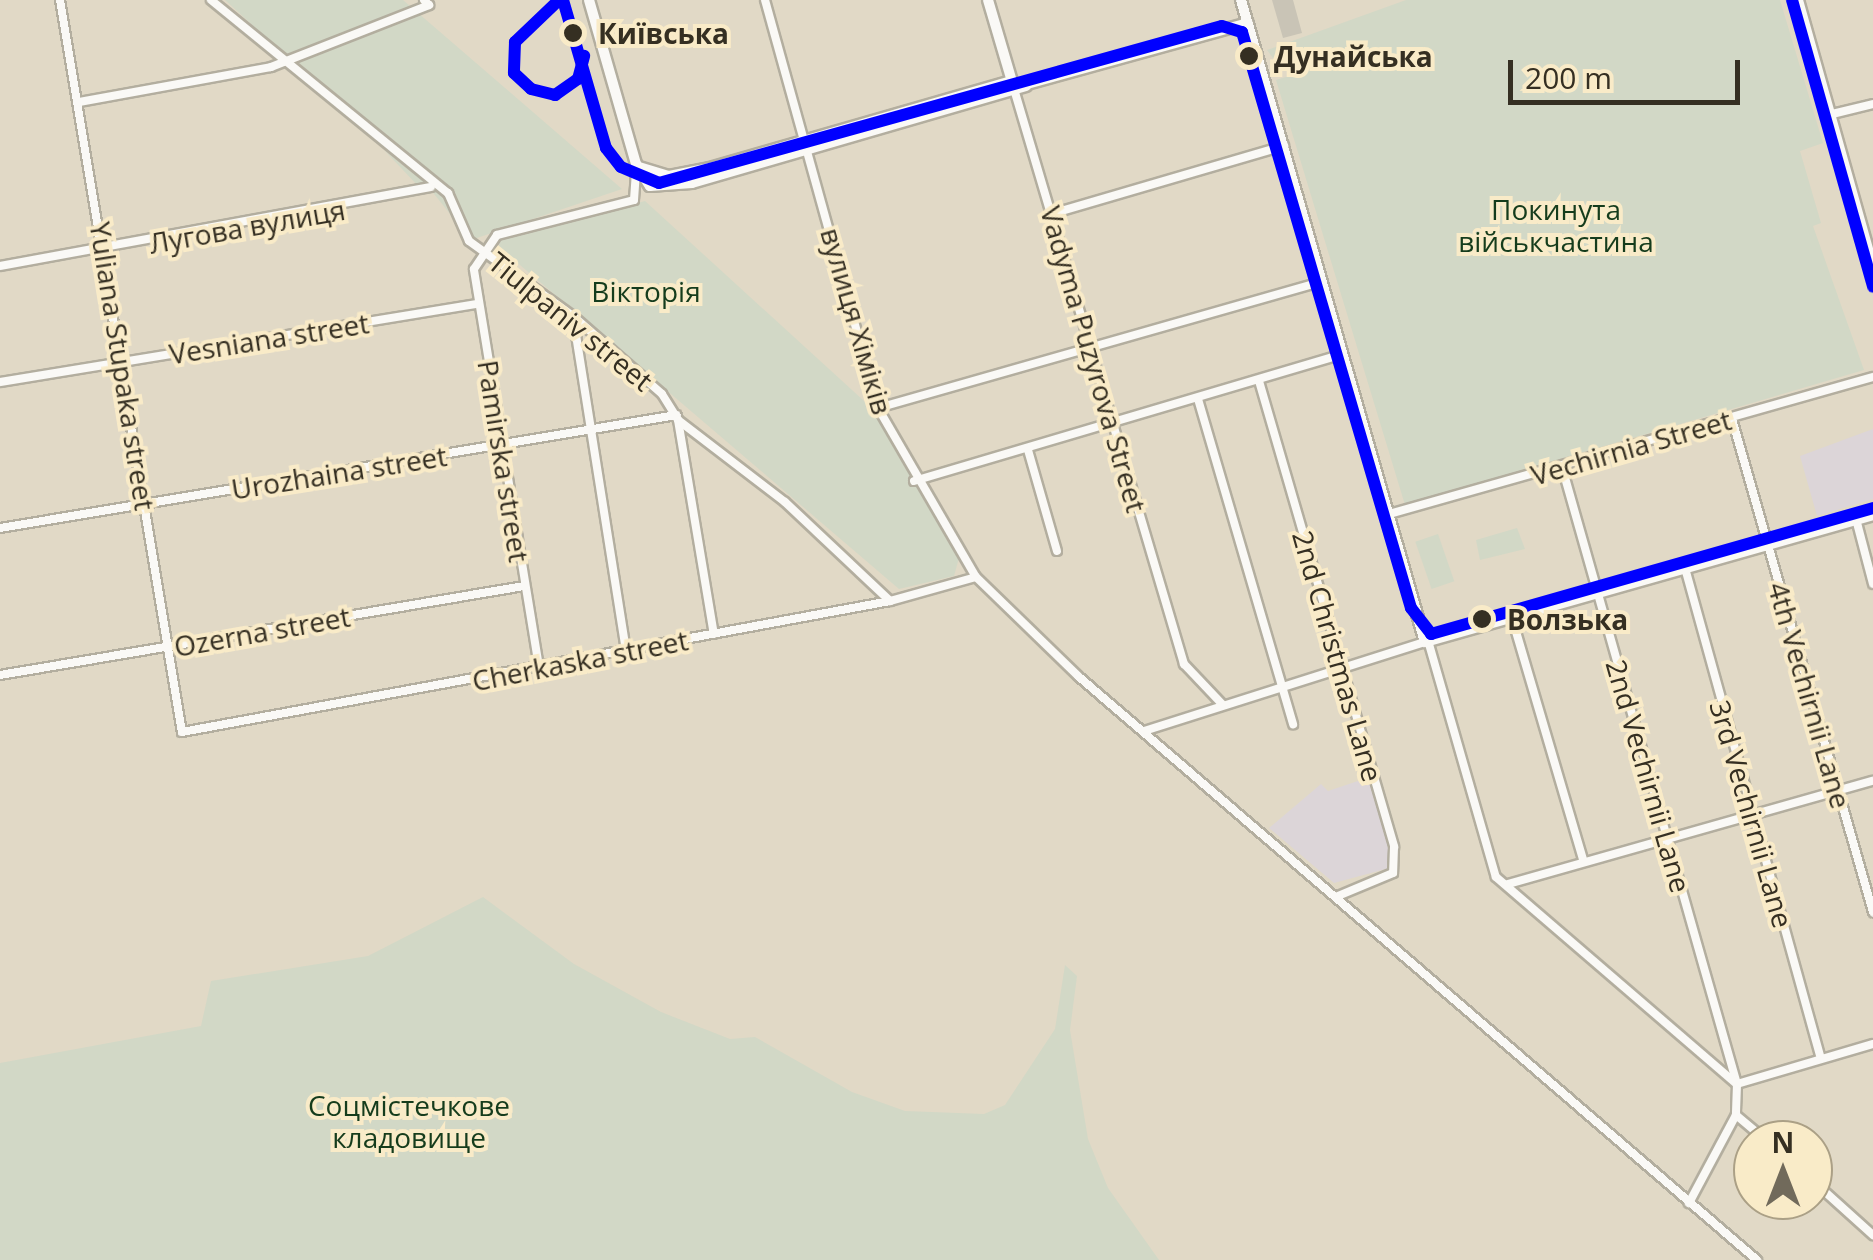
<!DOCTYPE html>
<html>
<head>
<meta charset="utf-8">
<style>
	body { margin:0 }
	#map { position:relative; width:1873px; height:1260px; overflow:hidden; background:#e1d9c6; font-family:"Open Sans",sans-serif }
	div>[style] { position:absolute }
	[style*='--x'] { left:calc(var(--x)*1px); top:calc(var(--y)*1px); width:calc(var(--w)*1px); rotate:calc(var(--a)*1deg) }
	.industrial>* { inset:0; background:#dcd5d8 }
	.green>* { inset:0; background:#d2d8c6; transform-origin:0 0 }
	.building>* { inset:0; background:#c9c4b6 }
	.roads { filter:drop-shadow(2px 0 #b3ae9f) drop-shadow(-2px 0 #b3ae9f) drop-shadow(0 2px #b3ae9f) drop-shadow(0 -2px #b3ae9f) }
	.street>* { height:8px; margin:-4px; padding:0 4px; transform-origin:4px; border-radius:4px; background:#faf9f6 }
	.secondary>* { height:10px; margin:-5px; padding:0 5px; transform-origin:5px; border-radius:5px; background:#faf9f6 }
	.tram-1>* { height:12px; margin:-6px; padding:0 6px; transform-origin:6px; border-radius:6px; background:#00f }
	.dots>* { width:28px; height:28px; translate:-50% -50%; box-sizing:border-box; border:5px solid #f9ebc8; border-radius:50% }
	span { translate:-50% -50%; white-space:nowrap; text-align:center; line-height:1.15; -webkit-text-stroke:8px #f9ebc8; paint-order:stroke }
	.stop-label { font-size:28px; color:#352f22; font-weight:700 }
	.left { translate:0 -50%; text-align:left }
	.park-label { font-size:28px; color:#153c1c }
	.street-label { font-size:28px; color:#352f22 }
	.north { position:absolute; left:1733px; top:1120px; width:100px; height:100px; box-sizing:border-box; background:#f9ebc8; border:2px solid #aba086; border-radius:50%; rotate:0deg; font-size:28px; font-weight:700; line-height:40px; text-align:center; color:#352f22 }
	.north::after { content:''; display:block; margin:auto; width:35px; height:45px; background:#716a5b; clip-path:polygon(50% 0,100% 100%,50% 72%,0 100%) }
	.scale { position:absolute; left:1508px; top:60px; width:232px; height:45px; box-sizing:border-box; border:5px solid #352f22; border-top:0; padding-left:12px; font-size:30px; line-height:35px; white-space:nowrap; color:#352f22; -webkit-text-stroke:8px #f9ebc8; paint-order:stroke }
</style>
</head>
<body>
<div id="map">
	<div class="industrial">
		<i style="clip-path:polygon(1873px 429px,1873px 499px,1817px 516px,1800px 456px)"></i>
		<i style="clip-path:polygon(1370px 777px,1393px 867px,1334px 883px,1269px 828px,1321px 784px,1328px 791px)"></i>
	</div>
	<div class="green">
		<i style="clip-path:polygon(225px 0,403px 0,622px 189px,471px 240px,426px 184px,420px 193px,386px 198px,420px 188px,384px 150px,415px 175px)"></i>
		<i style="clip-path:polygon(1406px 0,1780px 0,1823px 143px,1800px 151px,1821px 223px,1813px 226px,1864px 370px,1405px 505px,1276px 80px,1299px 73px,1296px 61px,1278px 65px,1267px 50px)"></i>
		<i style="clip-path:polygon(645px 201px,875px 411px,959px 558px,954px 576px,899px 589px,499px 247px,500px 238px)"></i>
		<i style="clip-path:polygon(1517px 528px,1525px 549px,1480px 560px,1476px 540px)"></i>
		<i style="left:1438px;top:534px;width:50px;height:24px;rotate:71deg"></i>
		<i style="clip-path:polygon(483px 897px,574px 964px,661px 1012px,730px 1039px,755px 1037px,852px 1092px,905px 1111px,984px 1114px,1005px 1105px,1055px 1029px,1065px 965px,1077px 976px,1070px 1030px,1088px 1139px,1108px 1188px,1159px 1260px,0 1260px,0 1063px,201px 1026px,211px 981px,368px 956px)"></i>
	</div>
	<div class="building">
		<i style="clip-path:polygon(1272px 0,1293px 0,1302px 33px,1283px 38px)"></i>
	</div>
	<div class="roads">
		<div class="street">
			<i style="--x:60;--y:0;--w:742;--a:80.54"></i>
			<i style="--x:182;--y:732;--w:720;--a:-10.48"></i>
			<i style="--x:890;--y:601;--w:89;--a:-15.6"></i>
			<i style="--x:211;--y:0;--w:306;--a:39.2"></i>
			<i style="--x:448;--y:193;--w:52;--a:66.4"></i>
			<i style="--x:469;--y:241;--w:128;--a:35.8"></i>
			<i style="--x:573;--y:316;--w:118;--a:41.2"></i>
			<i style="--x:662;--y:394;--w:31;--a:58"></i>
			<i style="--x:678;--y:420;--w:135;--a:37.5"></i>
			<i style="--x:785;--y:502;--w:144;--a:43.3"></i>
			<i style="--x:765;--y:0;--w:423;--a:74.5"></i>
			<i style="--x:878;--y:408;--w:195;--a:59.9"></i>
			<i style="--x:976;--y:577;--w:142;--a:44.1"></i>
			<i style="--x:1078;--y:676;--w:896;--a:40.7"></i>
			<i style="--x:1014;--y:89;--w:600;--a:73.53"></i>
			<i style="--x:1184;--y:664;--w:55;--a:46.5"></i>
			<i style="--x:79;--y:102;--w:195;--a:-10.3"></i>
			<i style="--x:271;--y:67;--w:170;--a:-21.4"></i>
			<i style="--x:429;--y:5;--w:7;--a:-135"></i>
			<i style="--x:1828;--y:115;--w:46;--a:-13.7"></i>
			<i style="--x:1051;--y:214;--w:243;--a:-16.3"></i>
			<i style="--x:0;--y:266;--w:438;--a:-10.4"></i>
			<i style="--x:573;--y:316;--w:340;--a:81"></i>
			<i style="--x:1259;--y:381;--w:485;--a:73.8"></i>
			<i style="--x:1394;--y:847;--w:26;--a:92"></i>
			<i style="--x:1393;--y:873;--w:60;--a:157.3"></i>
			<i style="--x:0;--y:382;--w:484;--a:-9.3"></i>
			<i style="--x:1198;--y:399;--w:339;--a:73.7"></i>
			<i style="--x:878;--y:408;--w:460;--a:-15.9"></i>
			<i style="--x:1732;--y:419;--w:513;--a:74.04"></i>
			<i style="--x:678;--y:420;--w:217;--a:80.5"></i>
			<i style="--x:1028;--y:450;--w:105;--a:74"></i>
			<i style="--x:1562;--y:467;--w:641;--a:74.17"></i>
			<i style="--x:1737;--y:1084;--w:31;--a:92"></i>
			<i style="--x:1736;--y:1115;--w:100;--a:118.1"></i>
			<i style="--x:914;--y:481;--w:447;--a:-16.5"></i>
			<i style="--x:1389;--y:514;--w:503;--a:-15.8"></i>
			<i style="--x:1856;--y:519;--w:67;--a:75.3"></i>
			<i style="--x:0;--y:528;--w:686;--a:-9.48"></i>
			<i style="--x:1685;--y:568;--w:509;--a:74.52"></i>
			<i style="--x:1512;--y:618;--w:251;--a:73.6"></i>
			<i style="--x:1429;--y:644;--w:242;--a:74"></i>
			<i style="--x:1496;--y:877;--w:318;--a:40.7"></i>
			<i style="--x:539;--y:667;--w:403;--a:-99.3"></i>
			<i style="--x:474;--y:269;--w:41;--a:-55.9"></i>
			<i style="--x:497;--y:235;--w:141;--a:-14.3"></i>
			<i style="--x:634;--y:200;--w:32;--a:-86"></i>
			<i style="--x:0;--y:675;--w:532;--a:-9.64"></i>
			<i style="--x:1144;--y:731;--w:295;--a:-17.6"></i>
			<i style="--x:1508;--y:884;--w:379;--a:-15.8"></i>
			<i style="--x:1737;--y:1084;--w:142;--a:-16.4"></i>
			<i style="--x:1736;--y:1115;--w:39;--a:40"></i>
			<i style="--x:1813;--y:1181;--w:81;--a:42"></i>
		</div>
		<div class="secondary">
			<i style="--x:589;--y:0;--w:171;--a:74"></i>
			<i style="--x:636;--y:164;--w:26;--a:58"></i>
			<i style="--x:650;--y:186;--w:42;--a:-4.1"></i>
			<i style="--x:692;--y:183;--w:348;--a:-16.2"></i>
			<i style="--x:988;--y:0;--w:89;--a:73.6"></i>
			<i style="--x:1241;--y:0;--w:668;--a:74.01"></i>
			<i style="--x:1425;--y:642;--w:466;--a:-15.8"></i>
			<i style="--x:1798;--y:0;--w:276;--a:74.3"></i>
			<i style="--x:1023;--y:85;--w:233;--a:-15.4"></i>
			<i style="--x:639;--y:167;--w:31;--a:17"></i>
			<i style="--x:669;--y:176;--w:42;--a:-11"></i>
			<i style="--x:710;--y:168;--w:314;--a:-16.1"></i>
		</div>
	</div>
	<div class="tram-1">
		<i style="--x:559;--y:0;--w:61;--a:136.3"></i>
		<i style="--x:515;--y:42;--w:31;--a:92"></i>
		<i style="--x:514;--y:73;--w:23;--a:43"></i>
		<i style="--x:531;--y:89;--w:25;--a:14"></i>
		<i style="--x:555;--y:95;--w:28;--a:-35"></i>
		<i style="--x:578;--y:79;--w:24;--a:-75"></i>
		<i style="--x:563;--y:0;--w:154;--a:73.8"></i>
		<i style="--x:606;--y:148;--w:24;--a:52"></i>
		<i style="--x:621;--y:167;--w:41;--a:22.8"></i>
		<i style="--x:659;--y:183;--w:584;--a:-15.58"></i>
		<i style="--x:1222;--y:26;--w:21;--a:17"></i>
		<i style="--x:1242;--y:32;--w:600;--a:73.65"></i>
		<i style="--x:1411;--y:608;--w:33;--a:52"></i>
		<i style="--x:1431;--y:634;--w:460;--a:-15.9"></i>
		<i style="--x:1792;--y:0;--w:298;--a:74.2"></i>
	</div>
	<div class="dots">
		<i style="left:573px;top:33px;background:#352f22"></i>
		<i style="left:1249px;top:56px;background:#352f22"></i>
		<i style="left:1482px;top:619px;background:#352f22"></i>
	</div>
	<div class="stop-label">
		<span class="left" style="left:598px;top:33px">Київська</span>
		<span class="left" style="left:1274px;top:56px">Дунайська</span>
		<span class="left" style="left:1507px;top:619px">Волзька</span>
	</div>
	<div class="park-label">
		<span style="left:1556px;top:225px">Покинута<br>військчастина</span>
		<span style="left:646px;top:291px">Вікторія</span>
		<span style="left:409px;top:1121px">Соцмістечкове<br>кладовище</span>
	</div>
	<div class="street-label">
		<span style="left:247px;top:226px;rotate:-10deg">Лугова вулиця</span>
		<span style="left:571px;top:321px;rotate:39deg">Tiulpaniv street</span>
		<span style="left:857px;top:321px;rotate:74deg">вулиця Хіміків</span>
		<span style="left:269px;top:338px;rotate:-9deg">Vesniana street</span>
		<span style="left:1094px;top:359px;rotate:74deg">Vadyma Puzyrova Street</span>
		<span style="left:123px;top:366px;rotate:81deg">Yuliana Stupaka street</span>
		<span style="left:1631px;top:447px;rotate:-16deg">Vechirnia Street</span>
		<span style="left:504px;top:461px;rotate:81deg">Pamirska street</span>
		<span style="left:339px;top:472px;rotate:-9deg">Urozhaina street</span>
		<span style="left:262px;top:631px;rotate:-10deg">Ozerna street</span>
		<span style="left:1338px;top:656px;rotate:74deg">2nd Christmas Lane</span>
		<span style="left:580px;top:660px;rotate:-11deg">Cherkaska street</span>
		<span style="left:1810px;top:695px;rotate:74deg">4th Vechirnii Lane</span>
		<span style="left:1649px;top:776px;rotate:74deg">2nd Vechirnii Lane</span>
		<span style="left:1752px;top:814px;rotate:74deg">3rd Vechirnii Lane</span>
	</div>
	<div class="north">N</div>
	<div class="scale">200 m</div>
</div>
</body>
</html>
